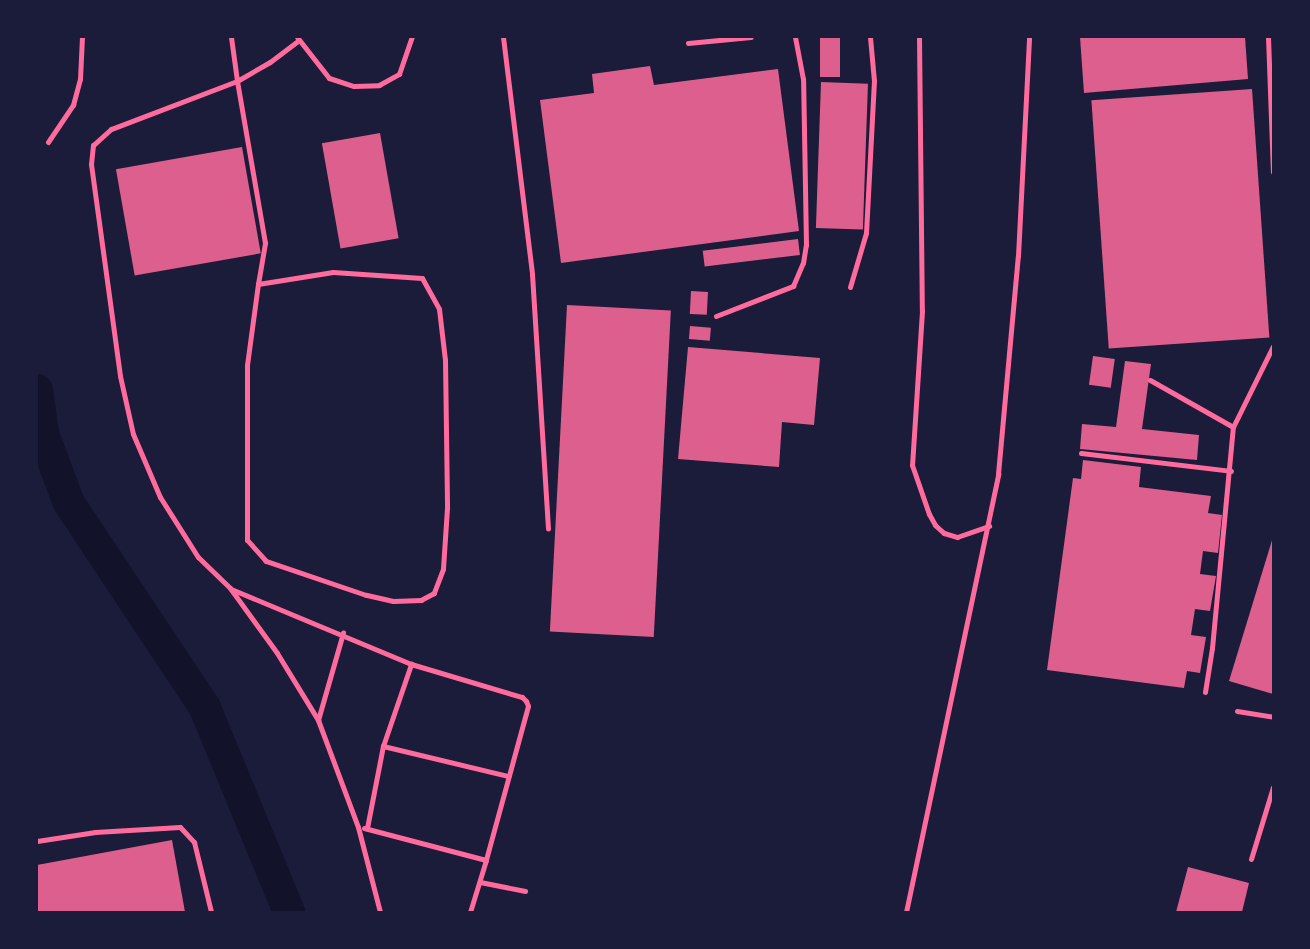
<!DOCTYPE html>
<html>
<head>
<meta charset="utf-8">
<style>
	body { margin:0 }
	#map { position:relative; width:1310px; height:949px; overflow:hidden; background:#1b1b3a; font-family:"PT Sans Narrow",sans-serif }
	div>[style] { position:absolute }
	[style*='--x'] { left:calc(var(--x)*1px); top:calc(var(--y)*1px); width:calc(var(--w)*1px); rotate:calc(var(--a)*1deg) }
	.river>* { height:32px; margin:-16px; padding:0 16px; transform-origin:16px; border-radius:16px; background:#12122b }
	.building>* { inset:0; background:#dd5f8e; transform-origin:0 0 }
	.service>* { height:5px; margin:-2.5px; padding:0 2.5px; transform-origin:2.5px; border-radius:2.5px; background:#ff6b9d }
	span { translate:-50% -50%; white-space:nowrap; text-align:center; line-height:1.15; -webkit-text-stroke:6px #1b1b3a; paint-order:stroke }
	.frame { position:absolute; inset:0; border:38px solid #1b1b3a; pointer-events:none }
</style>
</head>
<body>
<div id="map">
	<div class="river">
		<i style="--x:37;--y:390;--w:44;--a:82.2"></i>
		<i style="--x:43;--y:434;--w:74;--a:69.4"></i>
		<i style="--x:69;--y:503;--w:246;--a:56.4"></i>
		<i style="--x:205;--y:708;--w:221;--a:67.6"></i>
	</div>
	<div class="building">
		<i style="left:820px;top:37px;width:20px;height:40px"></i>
		<i style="clip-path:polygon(1080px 37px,1245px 37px,1248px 79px,1084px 93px)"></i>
		<i style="clip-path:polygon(650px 66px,654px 85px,778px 69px,799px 231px,561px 263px,540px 100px,594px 93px,592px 74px)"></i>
		<i style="left:821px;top:82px;width:47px;height:146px;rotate:2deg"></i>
		<i style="left:1252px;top:89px;width:249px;height:161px;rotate:86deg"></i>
		<i style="left:380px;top:133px;width:107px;height:59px;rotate:80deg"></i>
		<i style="left:242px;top:147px;width:108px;height:128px;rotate:80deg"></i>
		<i style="left:798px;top:239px;width:16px;height:96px;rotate:83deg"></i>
		<i style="left:691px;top:291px;width:17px;height:23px;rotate:3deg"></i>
		<i style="left:567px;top:305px;width:104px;height:327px;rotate:3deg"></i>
		<i style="left:690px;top:326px;width:21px;height:13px;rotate:5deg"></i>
		<i style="clip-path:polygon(688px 347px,820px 358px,814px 425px,782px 422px,779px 467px,678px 459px)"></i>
		<i style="left:1093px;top:356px;width:22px;height:29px;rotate:8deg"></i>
		<i style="clip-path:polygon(1125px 361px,1151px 364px,1142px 429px,1199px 435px,1197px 460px,1080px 449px,1082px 424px,1116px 427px)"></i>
		<i style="clip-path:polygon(1083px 460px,1141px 467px,1139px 487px,1211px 496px,1208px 513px,1222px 515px,1218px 553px,1203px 551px,1200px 574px,1216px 576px,1210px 611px,1195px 609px,1191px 635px,1206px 637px,1200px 673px,1187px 671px,1184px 688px,1047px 670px,1073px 478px,1081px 479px)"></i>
		<i style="clip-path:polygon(1273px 537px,1273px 694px,1229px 681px)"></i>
		<i style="clip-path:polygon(172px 840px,185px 912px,37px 912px,37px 865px)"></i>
		<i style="clip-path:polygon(1188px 867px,1249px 883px,1242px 912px,1176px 912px)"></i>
	</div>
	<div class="service">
		<i style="--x:231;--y:37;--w:44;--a:82.2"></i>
		<i style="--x:237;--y:81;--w:135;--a:159.1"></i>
		<i style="--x:111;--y:129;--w:24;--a:138"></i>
		<i style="--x:93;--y:145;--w:19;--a:96"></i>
		<i style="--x:91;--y:164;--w:214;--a:82.2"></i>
		<i style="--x:120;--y:376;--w:59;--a:77.4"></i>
		<i style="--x:133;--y:434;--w:69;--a:66.8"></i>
		<i style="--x:160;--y:497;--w:71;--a:57.7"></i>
		<i style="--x:198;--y:557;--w:45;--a:44.1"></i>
		<i style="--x:230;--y:588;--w:80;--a:54.1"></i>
		<i style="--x:277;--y:653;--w:79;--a:58.5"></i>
		<i style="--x:318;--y:720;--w:114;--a:69.5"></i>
		<i style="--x:358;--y:827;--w:88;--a:75.5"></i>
		<i style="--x:297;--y:37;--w:52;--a:52"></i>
		<i style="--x:329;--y:78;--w:26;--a:18"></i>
		<i style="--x:354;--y:86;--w:25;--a:-2"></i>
		<i style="--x:379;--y:85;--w:23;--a:-29"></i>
		<i style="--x:399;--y:74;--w:39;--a:-71"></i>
		<i style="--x:503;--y:37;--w:239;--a:83"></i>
		<i style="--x:532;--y:274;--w:255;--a:86.4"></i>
		<i style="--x:919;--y:37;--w:274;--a:89.4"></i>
		<i style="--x:922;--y:311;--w:154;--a:93.7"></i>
		<i style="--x:912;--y:465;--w:52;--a:70.9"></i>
		<i style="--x:929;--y:514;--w:13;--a:61"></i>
		<i style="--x:935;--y:525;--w:12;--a:42"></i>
		<i style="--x:944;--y:533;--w:14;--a:17"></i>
		<i style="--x:957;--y:537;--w:34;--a:-19"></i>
		<i style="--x:1268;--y:37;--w:135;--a:87.9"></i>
		<i style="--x:688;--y:43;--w:63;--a:-5.4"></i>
		<i style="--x:48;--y:142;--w:45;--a:-56"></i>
		<i style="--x:73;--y:105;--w:27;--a:-75"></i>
		<i style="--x:80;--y:79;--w:42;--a:-87.3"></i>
		<i style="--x:258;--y:284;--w:76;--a:-9.1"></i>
		<i style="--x:333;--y:272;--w:89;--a:3.9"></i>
		<i style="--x:422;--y:278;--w:35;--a:61"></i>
		<i style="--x:439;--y:309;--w:51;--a:83.3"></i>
		<i style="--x:445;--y:360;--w:148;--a:89.2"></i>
		<i style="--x:447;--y:508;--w:61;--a:93.8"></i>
		<i style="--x:443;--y:569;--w:26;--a:111"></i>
		<i style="--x:434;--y:593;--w:15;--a:152"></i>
		<i style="--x:421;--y:600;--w:28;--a:178"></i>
		<i style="--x:393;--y:601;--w:28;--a:-167"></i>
		<i style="--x:366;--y:595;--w:106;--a:-161.2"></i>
		<i style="--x:266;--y:561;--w:28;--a:-132"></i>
		<i style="--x:247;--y:540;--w:175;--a:-90"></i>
		<i style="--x:247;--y:365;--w:82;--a:-82.3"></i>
		<i style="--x:258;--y:284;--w:42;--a:-80.3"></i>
		<i style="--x:265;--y:243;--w:164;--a:-99.8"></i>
		<i style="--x:237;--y:81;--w:38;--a:-30"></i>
		<i style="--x:270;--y:62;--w:36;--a:-37"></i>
		<i style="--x:850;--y:287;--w:56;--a:-73.5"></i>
		<i style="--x:866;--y:233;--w:152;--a:-87"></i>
		<i style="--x:874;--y:81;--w:44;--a:-95.2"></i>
		<i style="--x:716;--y:316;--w:83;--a:-21.3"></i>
		<i style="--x:793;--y:286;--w:25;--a:-67"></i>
		<i style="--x:803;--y:263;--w:18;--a:-81"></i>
		<i style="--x:806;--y:245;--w:166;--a:-91"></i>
		<i style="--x:803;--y:79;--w:43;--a:-100.8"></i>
		<i style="--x:1150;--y:380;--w:95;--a:29.5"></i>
		<i style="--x:1081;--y:453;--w:151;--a:6.8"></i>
		<i style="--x:231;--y:589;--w:195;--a:22.6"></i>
		<i style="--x:411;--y:664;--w:116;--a:16.6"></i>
		<i style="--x:522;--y:697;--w:6;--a:45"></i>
		<i style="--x:526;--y:701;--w:5;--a:68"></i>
		<i style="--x:528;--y:706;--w:160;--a:105.3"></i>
		<i style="--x:486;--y:860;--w:54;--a:107.1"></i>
		<i style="--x:1205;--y:692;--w:45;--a:-81"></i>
		<i style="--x:1212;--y:648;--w:222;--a:-84.6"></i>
		<i style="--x:1233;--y:427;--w:90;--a:-63.7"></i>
		<i style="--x:1237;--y:711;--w:36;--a:9"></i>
		<i style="--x:318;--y:720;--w:91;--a:-74"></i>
		<i style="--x:383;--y:746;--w:129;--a:13.5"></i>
		<i style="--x:364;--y:828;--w:126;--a:14.7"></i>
		<i style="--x:367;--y:828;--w:84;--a:-79"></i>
		<i style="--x:383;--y:746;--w:87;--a:-71.1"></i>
		<i style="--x:37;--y:841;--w:59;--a:-8.8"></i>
		<i style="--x:95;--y:832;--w:85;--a:-3.4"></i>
		<i style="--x:180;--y:827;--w:21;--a:47"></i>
		<i style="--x:194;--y:842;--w:72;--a:76.3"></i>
		<i style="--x:1251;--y:859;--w:75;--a:-73"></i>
		<i style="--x:480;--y:882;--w:46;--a:11.3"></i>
		<i style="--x:906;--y:912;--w:448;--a:-78.1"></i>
		<i style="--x:998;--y:474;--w:219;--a:-84.8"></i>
		<i style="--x:1018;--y:256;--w:219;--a:-87.1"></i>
	</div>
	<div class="frame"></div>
</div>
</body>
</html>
